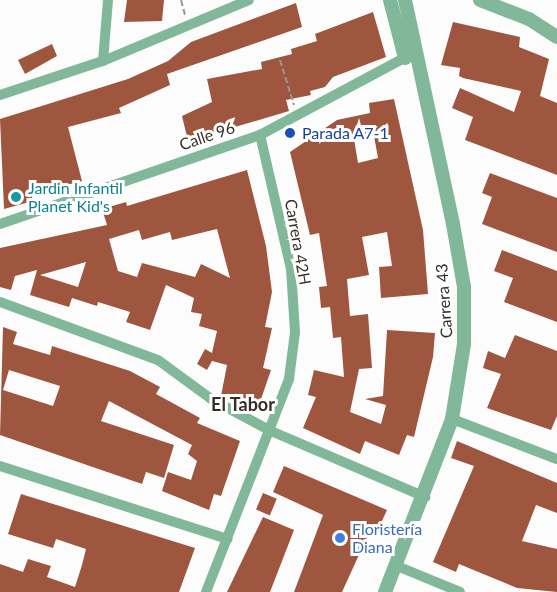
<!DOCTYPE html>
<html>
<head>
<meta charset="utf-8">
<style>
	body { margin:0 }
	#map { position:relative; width:557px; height:592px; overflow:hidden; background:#fcfcfc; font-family:Lato,sans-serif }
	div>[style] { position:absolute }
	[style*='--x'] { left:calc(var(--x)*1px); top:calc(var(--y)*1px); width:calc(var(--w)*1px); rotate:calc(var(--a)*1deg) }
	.building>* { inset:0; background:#9e563f; transform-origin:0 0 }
	.path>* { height:2px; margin-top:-1px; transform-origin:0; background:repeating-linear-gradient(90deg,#9b9793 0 6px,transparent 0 9px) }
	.minor>* { height:10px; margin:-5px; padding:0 5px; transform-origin:5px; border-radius:5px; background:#82b89a }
	.tertiary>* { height:14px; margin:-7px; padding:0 7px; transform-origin:7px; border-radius:7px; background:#82b89a }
	.dots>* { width:16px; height:16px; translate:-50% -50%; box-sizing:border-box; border:3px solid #fff; border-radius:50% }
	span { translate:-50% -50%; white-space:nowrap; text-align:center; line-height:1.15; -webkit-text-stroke:6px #fff; paint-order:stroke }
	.transit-label { font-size:16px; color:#164399 }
	.left { translate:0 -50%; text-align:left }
	.street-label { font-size:16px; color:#362d26 }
	.culture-label { font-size:16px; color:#0d838f }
	.shop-label { font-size:16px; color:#366cbe }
	.neighbourhood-label { font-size:18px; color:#362d26; font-weight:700 }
</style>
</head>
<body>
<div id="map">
	<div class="building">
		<i style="clip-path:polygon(127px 0,164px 0,162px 21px,124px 22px)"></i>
		<i style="clip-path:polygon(296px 3px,302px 27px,167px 74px,170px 85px,119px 108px,121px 113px,68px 127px,82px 181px,31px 194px,33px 201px,4px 209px,0 119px,128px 79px,168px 61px,191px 42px)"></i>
		<i style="clip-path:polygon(373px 12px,386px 57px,333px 77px,325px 87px,310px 91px,311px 95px,286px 100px,289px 111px,188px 141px,182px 116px,212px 102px,207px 79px,262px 69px,261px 62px,292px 54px,291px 49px,317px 41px,315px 34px)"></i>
		<i style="clip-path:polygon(453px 22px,520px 37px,519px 47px,549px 59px,540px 96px,557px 103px,557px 175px,465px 140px,473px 117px,452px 108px,460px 88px,514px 112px,521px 91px,463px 78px,459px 76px,460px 68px,441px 65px)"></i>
		<i style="clip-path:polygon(52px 44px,57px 56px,25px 74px,18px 60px)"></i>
		<i style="clip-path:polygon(evenodd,394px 99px,423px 230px,428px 294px,381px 298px,379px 267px,392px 266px,387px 232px,362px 237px,369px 275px,347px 279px,350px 316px,368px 314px,372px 368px,359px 369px,350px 412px,381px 424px,386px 405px,365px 399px,383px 396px,387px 330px,435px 333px,433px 357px,414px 437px,407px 435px,399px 455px,365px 441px,360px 454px,303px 428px,316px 397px,308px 395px,314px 370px,344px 377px,341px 337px,333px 338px,330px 307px,321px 308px,319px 287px,327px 286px,319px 233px,310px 235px,290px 152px,337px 120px,370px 113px,369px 103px,394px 99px,374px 136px,378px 158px,358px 163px,354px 139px,374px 136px)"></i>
		<i style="clip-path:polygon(evenodd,247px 170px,266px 246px,272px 292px,265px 327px,272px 328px,263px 368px,271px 370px,258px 408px,221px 396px,227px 365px,212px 361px,207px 370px,197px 364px,205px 349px,212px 353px,217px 331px,199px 326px,202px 314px,191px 312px,194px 298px,166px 285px,150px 330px,126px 322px,130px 312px,98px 302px,97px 306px,72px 298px,69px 307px,30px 295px,37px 270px,15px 276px,11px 290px,0 287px,0 248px,107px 225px,102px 209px,126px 202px,127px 206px,247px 170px,217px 229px,230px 278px,201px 264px,195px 277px,142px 263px,137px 277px,118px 271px,109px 239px,139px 230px,142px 240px,170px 232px,172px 240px,217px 229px,247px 170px,86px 262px,78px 287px,40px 275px,86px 262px)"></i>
		<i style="clip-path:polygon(490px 173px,557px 198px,557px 252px,482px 224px,492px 197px,482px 193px)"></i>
		<i style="clip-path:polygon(502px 250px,557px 271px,557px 322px,504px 302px,513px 278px,494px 271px)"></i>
		<i style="clip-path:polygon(evenodd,3px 327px,17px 332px,13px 344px,50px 355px,52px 346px,130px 371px,160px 387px,156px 394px,200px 418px,197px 423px,240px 441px,221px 496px,214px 494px,209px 510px,162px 491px,168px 472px,191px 480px,197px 461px,188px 454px,192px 445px,109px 401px,101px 421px,174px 445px,164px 478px,146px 472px,142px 484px,0 435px,3px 327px,9px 370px,60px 386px,53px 406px,3px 390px,9px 370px)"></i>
		<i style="clip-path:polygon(515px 335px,557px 351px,557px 416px,551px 430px,487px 408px,501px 374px,483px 368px,488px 351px,505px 358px)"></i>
		<i style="clip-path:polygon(457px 441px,557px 483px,557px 513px,536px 505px,522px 541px,557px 549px,557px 592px,517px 588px,459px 564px,456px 572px,433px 562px,474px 466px,451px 458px)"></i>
		<i style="clip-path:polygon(284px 466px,387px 510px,375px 536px,369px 533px,342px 592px,294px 592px,323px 515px,273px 492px)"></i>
		<i style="left:263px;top:493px;width:15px;height:18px;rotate:23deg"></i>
		<i style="clip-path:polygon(21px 494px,195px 548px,179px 592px,0 592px,0 564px,23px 572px,28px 559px,51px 566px,47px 577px,75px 587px,82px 565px,86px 549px,56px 539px,53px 548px,8px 534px)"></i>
		<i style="clip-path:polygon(263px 517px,294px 530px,270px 592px,227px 592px)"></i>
	</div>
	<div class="path">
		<i style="--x:181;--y:0;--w:16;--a:75"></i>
		<i style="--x:280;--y:60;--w:47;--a:72.7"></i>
	</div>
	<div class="minor">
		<i style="--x:103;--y:61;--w:61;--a:-85.3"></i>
		<i style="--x:0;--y:95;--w:108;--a:-18.3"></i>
		<i style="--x:103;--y:61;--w:158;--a:-22.7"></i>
		<i style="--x:0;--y:224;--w:275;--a:-18.9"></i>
		<i style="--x:260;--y:135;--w:172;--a:-28.1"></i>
		<i style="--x:0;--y:302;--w:168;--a:20.2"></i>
		<i style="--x:158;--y:360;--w:66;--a:36.3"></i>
		<i style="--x:211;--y:399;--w:68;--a:28.1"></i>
		<i style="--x:271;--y:431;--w:168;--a:23.2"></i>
		<i style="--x:452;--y:419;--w:112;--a:20.9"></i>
		<i style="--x:0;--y:466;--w:239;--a:17.8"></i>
		<i style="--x:397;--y:566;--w:68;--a:22.4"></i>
		<i style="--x:206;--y:592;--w:229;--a:-68.7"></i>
		<i style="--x:289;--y:379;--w:47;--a:-82.7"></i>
		<i style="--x:295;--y:332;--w:63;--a:-93.6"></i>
		<i style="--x:291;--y:269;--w:138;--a:-103"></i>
	</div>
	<div class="tertiary">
		<i style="--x:390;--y:0;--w:60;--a:75.5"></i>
		<i style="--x:480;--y:0;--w:53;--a:21.2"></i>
		<i style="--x:529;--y:19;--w:33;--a:33"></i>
		<i style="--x:385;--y:592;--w:186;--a:-68.8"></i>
		<i style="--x:452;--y:419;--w:76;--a:-80.9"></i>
		<i style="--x:464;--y:344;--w:57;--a:-90"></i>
		<i style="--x:464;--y:287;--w:64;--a:-99.9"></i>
		<i style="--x:453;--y:224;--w:229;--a:-102.1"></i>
	</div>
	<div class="dots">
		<i style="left:290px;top:133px;background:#1a4fb4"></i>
		<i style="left:16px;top:197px;background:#0f9aa8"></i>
		<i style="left:340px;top:538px;background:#3f7fe0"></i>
	</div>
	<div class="transit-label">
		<span class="left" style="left:302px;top:133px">Parada A7-1</span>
	</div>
	<div class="street-label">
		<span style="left:207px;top:136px;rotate:-19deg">Calle 96</span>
		<span style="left:298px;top:242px;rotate:80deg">Carrera 42H</span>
		<span style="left:444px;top:301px;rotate:-94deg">Carrera 43</span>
	</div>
	<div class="culture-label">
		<span class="left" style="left:28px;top:197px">Jardin Infantil<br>Planet Kid's</span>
	</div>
	<div class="shop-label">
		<span class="left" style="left:352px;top:538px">Floristería<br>Diana</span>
	</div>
	<div class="neighbourhood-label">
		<span style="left:243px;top:404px">El Tabor</span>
	</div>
</div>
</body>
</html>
